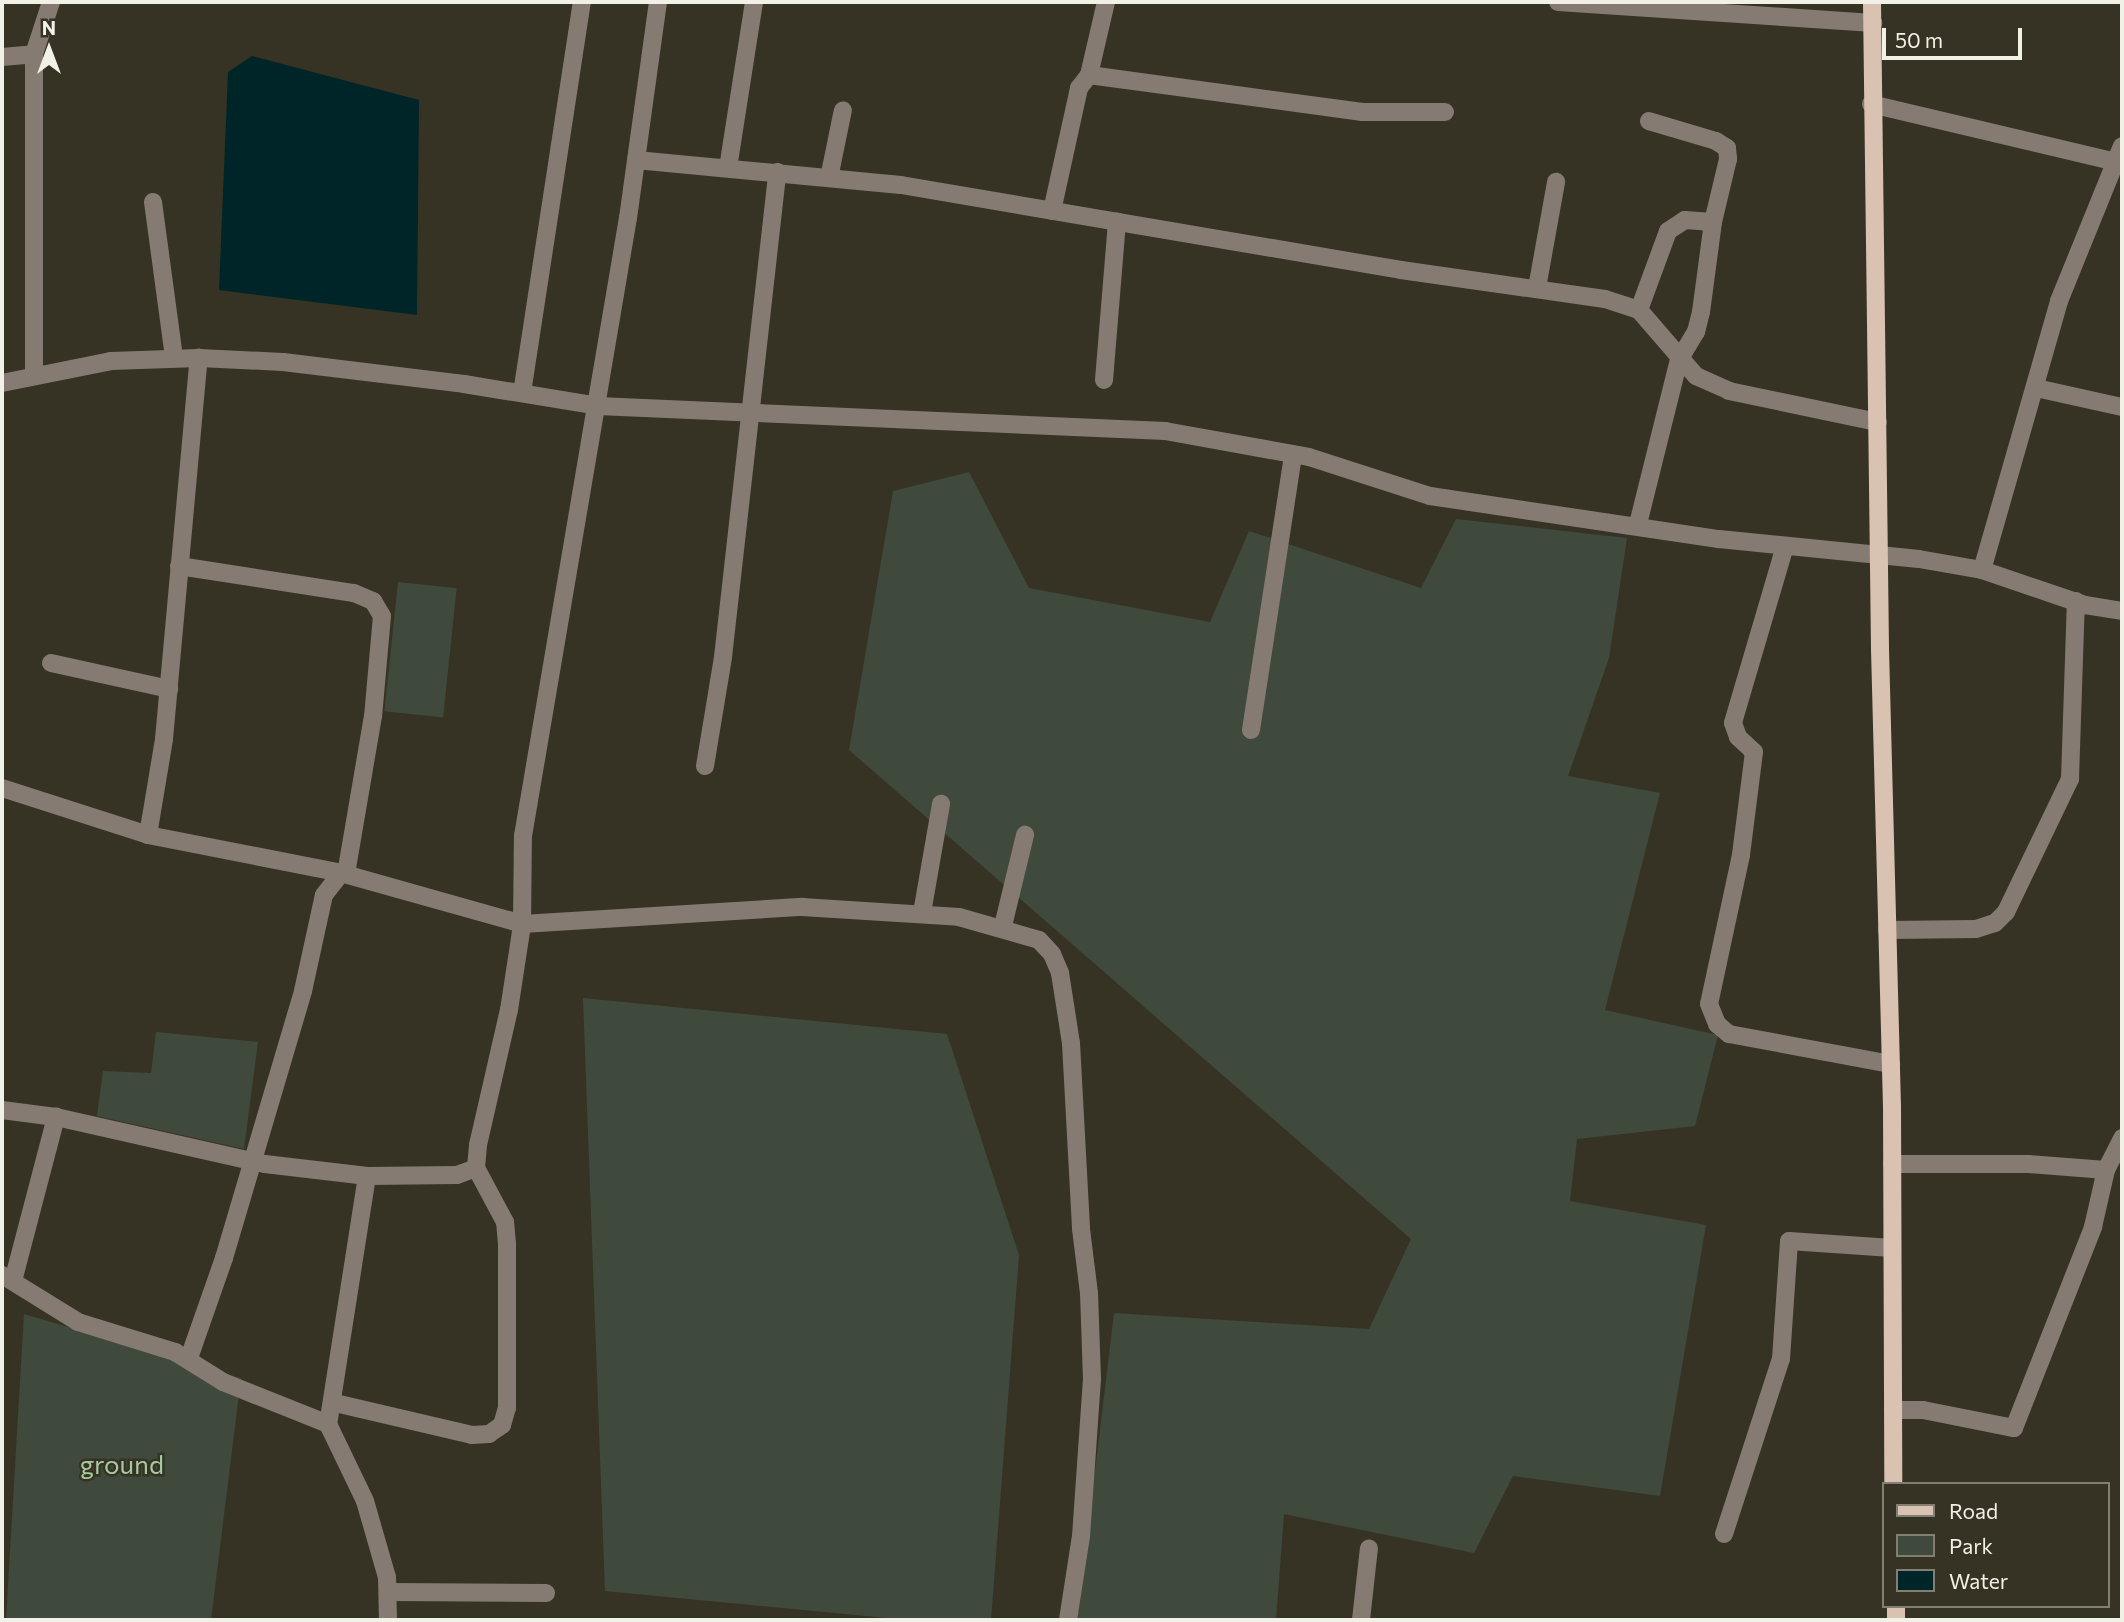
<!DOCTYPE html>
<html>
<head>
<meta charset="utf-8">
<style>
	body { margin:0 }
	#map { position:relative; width:2124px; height:1622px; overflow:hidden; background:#363324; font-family:Commissioner,sans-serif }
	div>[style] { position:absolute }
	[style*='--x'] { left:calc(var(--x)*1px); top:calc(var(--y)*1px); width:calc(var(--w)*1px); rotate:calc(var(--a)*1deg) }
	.green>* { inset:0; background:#3f4a3d; transform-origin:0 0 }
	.water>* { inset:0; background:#002529 }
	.minor>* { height:18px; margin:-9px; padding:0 9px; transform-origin:9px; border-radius:9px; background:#867b72 }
	.major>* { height:18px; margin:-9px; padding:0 9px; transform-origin:9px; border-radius:9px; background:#d9c2b1 }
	span { translate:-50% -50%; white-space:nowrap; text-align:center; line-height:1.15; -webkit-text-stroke:5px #363324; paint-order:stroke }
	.park-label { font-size:26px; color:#a6ca9f }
	.frame { position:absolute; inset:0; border:4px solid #f2f1e7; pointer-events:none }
	.legend { position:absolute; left:1882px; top:1482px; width:228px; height:126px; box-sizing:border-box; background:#363324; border:2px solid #817f72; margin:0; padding:9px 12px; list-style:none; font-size:21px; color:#f2f1e7 }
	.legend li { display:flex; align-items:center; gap:14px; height:35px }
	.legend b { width:35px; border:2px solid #817f72 }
	.north { position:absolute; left:14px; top:14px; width:70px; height:70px; -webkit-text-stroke:5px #363324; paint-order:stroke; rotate:0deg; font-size:19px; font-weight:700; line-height:28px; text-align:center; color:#f2f1e7 }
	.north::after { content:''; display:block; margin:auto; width:24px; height:32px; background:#f2f1e7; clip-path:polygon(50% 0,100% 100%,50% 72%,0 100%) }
	.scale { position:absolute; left:1882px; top:28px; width:140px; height:32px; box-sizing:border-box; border:4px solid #f2f1e7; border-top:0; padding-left:9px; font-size:21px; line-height:24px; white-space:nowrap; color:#f2f1e7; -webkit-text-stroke:5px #363324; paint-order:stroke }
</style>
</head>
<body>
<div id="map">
	<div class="green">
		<i style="clip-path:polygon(969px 472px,1029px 588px,1210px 622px,1249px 531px,1421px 588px,1456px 519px,1627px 538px,1609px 658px,1568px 776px,1660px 793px,1605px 1010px,1718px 1035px,1695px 1126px,1577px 1139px,1570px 1201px,1706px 1225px,1660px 1496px,1513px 1476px,1474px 1553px,1284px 1514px,1276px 1620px,1077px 1620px,1114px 1313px,1369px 1329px,1411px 1239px,849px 750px,893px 491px)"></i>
		<i style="left:398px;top:582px;width:59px;height:130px;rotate:6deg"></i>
		<i style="clip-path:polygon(583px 998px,947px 1034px,1019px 1255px,991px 1620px,908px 1620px,605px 1591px)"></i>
		<i style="clip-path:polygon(156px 1032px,258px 1042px,244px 1149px,97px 1116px,103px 1071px,151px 1073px)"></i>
		<i style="clip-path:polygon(24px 1314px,241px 1378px,211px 1620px,6px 1620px)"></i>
	</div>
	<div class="water">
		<i style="clip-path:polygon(252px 56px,419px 100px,417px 315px,219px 290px,228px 72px)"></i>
	</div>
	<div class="minor">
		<i style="--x:1558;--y:2;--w:316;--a:3.8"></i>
		<i style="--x:2;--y:57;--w:32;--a:-5"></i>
		<i style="--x:1089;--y:75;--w:276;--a:7.7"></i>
		<i style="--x:1363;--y:112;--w:82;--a:0"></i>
		<i style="--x:1871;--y:104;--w:252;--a:13.3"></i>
		<i style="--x:636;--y:160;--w:266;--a:5.4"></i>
		<i style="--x:901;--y:185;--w:507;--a:9.65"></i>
		<i style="--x:1401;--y:270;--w:206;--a:8.1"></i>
		<i style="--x:1605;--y:299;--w:36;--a:18"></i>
		<i style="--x:1639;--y:310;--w:87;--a:49.2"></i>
		<i style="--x:1696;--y:376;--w:36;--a:24"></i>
		<i style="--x:1729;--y:391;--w:152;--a:11.8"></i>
		<i style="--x:728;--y:168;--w:168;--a:-81.1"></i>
		<i style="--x:829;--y:178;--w:69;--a:-78.4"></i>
		<i style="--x:153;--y:202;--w:156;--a:82.3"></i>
		<i style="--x:1052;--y:211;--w:126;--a:-77.6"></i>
		<i style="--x:1079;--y:88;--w:16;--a:-52"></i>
		<i style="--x:1089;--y:75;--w:75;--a:-76.9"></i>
		<i style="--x:1537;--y:288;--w:108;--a:-79.8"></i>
		<i style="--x:1639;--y:310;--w:84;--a:-69.8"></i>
		<i style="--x:1668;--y:231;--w:20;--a:-33"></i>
		<i style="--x:1685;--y:220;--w:28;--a:4"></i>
		<i style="--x:34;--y:375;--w:321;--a:-90"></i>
		<i style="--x:34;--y:54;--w:55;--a:-71.9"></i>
		<i style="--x:1104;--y:380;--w:159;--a:-85.3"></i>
		<i style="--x:2;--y:383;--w:111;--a:-11.4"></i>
		<i style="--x:111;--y:361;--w:88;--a:-2"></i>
		<i style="--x:199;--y:358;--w:84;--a:2.7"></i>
		<i style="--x:283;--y:362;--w:182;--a:6.9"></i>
		<i style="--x:464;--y:384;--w:136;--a:9.3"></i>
		<i style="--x:598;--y:406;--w:568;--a:2.52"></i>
		<i style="--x:1165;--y:431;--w:146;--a:10.2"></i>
		<i style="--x:1309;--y:457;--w:127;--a:17.9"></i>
		<i style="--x:1430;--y:496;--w:292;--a:8.5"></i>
		<i style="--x:1719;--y:539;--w:201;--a:5.7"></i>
		<i style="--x:1919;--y:559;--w:64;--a:9.9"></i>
		<i style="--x:1982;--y:570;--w:109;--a:18.8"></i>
		<i style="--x:2085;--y:605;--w:37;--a:9"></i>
		<i style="--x:2036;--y:388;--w:88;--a:12.5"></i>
		<i style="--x:522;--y:393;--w:396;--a:-81.3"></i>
		<i style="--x:1638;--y:524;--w:169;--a:-76"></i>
		<i style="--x:1679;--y:360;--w:33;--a:-59"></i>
		<i style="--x:1696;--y:332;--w:21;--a:-76"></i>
		<i style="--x:1701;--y:312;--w:91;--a:-82.4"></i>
		<i style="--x:1713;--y:222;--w:65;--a:-76.6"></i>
		<i style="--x:1728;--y:159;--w:11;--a:-95"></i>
		<i style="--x:1727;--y:148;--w:13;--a:-148"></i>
		<i style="--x:1716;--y:141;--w:70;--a:-163.4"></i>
		<i style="--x:1785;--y:546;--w:184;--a:106.4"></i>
		<i style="--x:1733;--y:723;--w:15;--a:70"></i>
		<i style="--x:1738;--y:737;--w:22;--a:43"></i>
		<i style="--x:1754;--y:752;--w:104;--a:97.2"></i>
		<i style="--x:1741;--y:855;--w:152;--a:102.1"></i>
		<i style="--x:1709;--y:1004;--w:22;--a:68"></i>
		<i style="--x:1717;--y:1024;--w:16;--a:40"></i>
		<i style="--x:1729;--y:1034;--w:165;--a:10.5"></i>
		<i style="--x:179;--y:566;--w:177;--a:8.8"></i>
		<i style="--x:354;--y:593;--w:21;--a:23"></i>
		<i style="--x:373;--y:601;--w:17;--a:59"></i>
		<i style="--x:382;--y:616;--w:100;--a:95.1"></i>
		<i style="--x:373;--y:716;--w:160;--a:99.7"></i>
		<i style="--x:1982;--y:570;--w:280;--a:-74"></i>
		<i style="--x:2059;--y:301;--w:167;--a:-67.9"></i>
		<i style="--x:51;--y:663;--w:121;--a:12.4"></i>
		<i style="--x:1251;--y:730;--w:278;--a:-81.3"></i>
		<i style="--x:705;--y:766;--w:110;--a:-80.6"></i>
		<i style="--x:723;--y:657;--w:488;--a:-83.6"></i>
		<i style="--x:2;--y:788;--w:153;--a:17.8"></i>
		<i style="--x:148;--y:835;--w:197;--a:11.1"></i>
		<i style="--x:341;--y:873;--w:188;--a:15.7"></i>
		<i style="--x:522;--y:924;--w:281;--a:-3.5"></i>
		<i style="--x:802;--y:907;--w:157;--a:3.6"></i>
		<i style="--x:959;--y:917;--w:83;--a:16"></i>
		<i style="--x:1039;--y:940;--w:19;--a:47"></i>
		<i style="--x:1052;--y:954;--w:21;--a:67"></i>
		<i style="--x:1060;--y:973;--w:71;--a:81.1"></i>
		<i style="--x:1071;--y:1043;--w:186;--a:86.9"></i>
		<i style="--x:1081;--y:1229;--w:64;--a:82.9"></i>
		<i style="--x:1089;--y:1293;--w:86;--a:88"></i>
		<i style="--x:1092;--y:1379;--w:157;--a:94"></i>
		<i style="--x:1081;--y:1536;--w:85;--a:98.8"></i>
		<i style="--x:148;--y:835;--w:97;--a:-80.5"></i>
		<i style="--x:164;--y:739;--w:383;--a:-84.8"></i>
		<i style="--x:922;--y:913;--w:111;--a:-80.1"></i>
		<i style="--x:1003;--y:926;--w:94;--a:-76.4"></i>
		<i style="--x:1887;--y:930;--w:89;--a:-0.6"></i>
		<i style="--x:1976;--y:929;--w:20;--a:-18"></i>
		<i style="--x:1995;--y:923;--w:16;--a:-45"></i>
		<i style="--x:2006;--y:912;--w:148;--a:-64.3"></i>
		<i style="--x:2070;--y:779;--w:178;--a:-88.1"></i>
		<i style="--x:2;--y:1110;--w:54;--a:7.4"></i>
		<i style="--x:56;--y:1117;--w:214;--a:12.7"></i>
		<i style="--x:265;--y:1164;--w:103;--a:6.7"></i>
		<i style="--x:367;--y:1176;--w:251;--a:98.9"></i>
		<i style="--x:1892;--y:1164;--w:136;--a:0"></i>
		<i style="--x:2028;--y:1164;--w:78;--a:4.4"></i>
		<i style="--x:367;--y:1176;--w:90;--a:-0.6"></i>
		<i style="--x:457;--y:1175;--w:20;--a:-20"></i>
		<i style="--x:2;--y:1275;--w:89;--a:31.7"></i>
		<i style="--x:78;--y:1322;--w:102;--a:17.2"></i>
		<i style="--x:175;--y:1352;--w:57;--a:32"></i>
		<i style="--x:223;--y:1382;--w:113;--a:21.8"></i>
		<i style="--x:328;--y:1424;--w:85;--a:64.3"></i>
		<i style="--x:365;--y:1501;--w:79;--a:73.9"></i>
		<i style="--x:387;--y:1577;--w:43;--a:88.7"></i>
		<i style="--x:13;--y:1281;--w:170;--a:-75.3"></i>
		<i style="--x:189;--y:1358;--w:106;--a:-70.7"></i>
		<i style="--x:224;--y:1258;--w:278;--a:-73.5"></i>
		<i style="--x:303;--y:991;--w:98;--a:-77.7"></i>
		<i style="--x:324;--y:895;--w:28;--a:-52"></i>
		<i style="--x:335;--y:1403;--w:141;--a:13.1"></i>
		<i style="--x:472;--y:1435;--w:17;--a:-3"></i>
		<i style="--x:489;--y:1434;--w:16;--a:-35"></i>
		<i style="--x:502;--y:1425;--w:18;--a:-74"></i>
		<i style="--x:507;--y:1408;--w:164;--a:-90"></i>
		<i style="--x:507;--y:1244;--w:22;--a:-95"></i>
		<i style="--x:505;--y:1222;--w:61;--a:-118.2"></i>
		<i style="--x:476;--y:1168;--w:23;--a:-85"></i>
		<i style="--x:478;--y:1145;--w:139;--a:-77.1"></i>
		<i style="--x:509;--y:1010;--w:86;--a:-81.3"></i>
		<i style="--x:522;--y:925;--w:89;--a:-89.4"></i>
		<i style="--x:523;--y:836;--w:627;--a:-80.36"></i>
		<i style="--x:628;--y:218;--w:218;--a:-82.1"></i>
		<i style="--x:1893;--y:1410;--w:30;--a:0"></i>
		<i style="--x:1923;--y:1410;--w:93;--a:11.2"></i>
		<i style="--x:2014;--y:1428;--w:216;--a:-68.5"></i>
		<i style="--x:2093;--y:1227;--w:58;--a:-77.2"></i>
		<i style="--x:2106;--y:1170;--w:36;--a:-63"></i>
		<i style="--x:1724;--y:1534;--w:184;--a:-72"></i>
		<i style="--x:1781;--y:1359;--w:118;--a:-86.1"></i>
		<i style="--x:1789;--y:1241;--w:103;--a:3.9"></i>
		<i style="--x:389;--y:1592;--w:157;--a:0.4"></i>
		<i style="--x:1361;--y:1620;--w:72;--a:-83.7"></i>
	</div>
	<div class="major">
		<i style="--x:1872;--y:2;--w:647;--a:89.29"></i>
		<i style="--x:1880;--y:649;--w:456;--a:88.5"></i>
		<i style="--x:1892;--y:1105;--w:379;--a:89.8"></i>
		<i style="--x:1896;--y:1606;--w:14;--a:90"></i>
	</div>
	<div class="park-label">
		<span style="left:122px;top:1464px">ground</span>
	</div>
	<div class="frame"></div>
	<ul class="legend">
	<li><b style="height:9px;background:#d9c2b1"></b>Road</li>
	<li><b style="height:19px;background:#3f4a3d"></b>Park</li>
	<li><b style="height:19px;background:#002529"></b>Water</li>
	</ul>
	<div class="north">N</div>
	<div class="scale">50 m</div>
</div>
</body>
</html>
